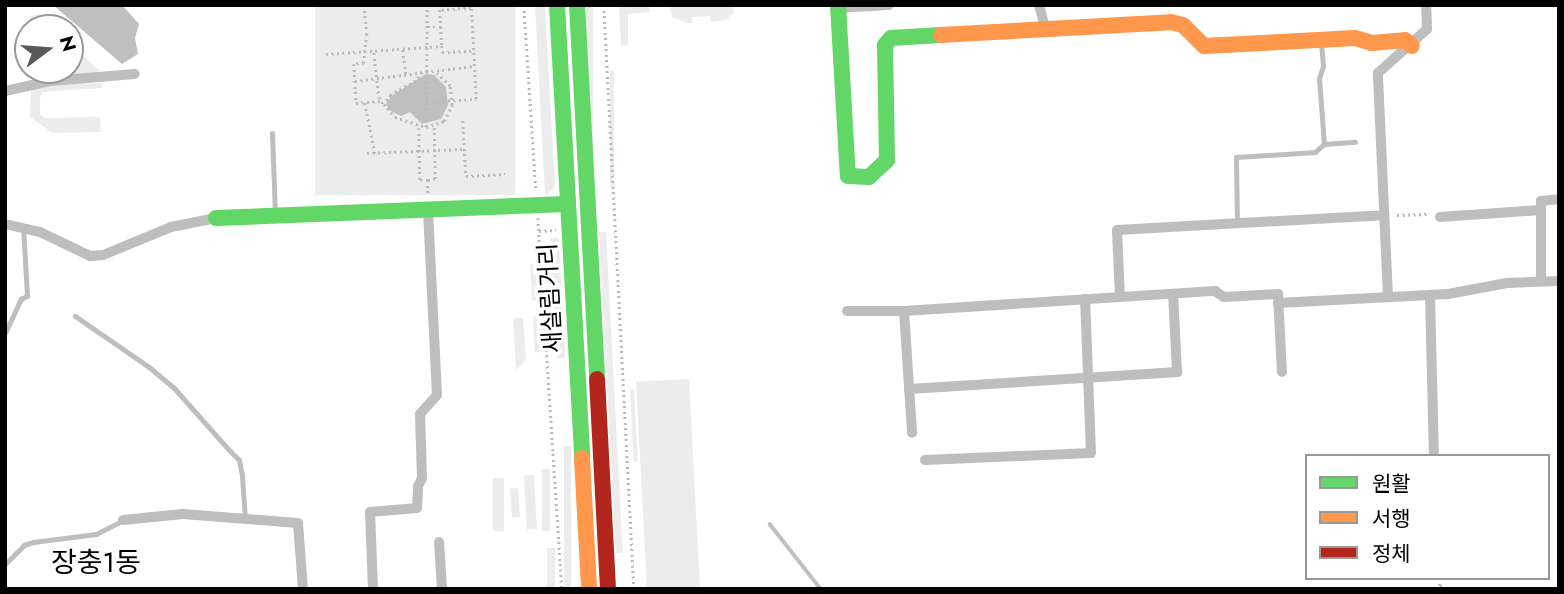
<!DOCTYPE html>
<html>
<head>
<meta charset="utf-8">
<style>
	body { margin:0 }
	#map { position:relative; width:1564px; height:594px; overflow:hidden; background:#fff; font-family:Jost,"Noto Sans KR",sans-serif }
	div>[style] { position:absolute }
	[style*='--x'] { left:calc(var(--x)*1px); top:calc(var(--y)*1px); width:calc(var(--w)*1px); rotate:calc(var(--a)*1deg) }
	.green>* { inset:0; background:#ececec; transform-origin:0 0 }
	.water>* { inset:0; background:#bfbfbf }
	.stream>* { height:3.5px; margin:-1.75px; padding:0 1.75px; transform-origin:1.75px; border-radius:1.75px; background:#bfbfbf }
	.path>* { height:2.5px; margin-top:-1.25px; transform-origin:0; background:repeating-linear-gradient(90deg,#b9b9b9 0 2px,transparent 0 5.5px) }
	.lane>* { height:5px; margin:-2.5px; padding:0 2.5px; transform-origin:2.5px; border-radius:2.5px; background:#bebebe }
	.street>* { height:10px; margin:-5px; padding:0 5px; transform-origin:5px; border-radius:5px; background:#bebebe }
	.fast>* { height:16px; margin:-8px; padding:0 8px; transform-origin:8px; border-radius:8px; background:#63d668 }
	.slow>* { height:16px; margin:-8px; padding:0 8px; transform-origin:8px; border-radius:8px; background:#ff974d }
	.jam>* { height:16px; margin:-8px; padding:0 8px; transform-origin:8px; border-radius:8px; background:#b3261e }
	span { translate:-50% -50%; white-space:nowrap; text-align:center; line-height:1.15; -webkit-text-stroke:7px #fff; paint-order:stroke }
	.street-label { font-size:24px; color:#000 }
	.quarter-label { font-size:28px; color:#000 }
	.frame { position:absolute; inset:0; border:7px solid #000; pointer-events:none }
	.legend { position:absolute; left:1305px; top:454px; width:245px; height:126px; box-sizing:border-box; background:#fff; border:2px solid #999; margin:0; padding:9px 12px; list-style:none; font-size:21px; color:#000 }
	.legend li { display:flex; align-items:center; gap:14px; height:35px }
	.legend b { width:35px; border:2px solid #999 }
	.north { position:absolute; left:14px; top:14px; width:70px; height:70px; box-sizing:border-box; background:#fff; border:2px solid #999; border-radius:50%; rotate:74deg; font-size:19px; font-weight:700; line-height:28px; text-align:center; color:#000 }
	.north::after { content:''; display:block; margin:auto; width:24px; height:32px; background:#595959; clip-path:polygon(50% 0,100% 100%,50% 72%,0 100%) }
</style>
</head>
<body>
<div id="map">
	<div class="green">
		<i style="left:315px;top:5px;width:200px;height:190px"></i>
		<i style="clip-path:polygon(535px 5px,545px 5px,555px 186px,548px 194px,545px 194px)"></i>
		<i style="left:586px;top:5px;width:7px;height:216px"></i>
		<i style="clip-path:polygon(619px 5px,649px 5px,650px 12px,628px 14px,628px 45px,621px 46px)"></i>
		<i style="clip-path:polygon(670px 5px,733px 5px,734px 13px,725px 20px,711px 22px,710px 16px,692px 17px,692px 23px,687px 23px,672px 17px)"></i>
		<i style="clip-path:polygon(37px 14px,48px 21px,48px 26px,31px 28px,29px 17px)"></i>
		<i style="clip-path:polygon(70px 42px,99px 71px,88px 76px,36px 80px,29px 77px,29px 70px,70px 70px)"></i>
		<i style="left:610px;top:71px;width:4px;height:116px"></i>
		<i style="clip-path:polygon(102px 83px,102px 88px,42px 92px,40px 99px,40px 114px,45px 118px,100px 117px,101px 132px,53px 133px,30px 117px,31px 89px,43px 85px)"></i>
		<i style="left:606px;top:232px;width:321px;height:7px;rotate:87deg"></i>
		<i style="left:559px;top:238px;width:120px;height:9px;rotate:87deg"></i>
		<i style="left:539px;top:264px;width:36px;height:9px;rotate:87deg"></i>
		<i style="left:542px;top:316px;width:36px;height:9px;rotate:87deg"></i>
		<i style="clip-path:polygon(513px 318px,523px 318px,526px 360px,516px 370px)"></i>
		<i style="left:689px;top:379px;width:210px;height:53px;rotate:87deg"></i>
		<i style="left:634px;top:390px;width:72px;height:4px;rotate:87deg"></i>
		<i style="left:564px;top:446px;width:7px;height:143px"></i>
		<i style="left:542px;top:469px;width:8px;height:62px"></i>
		<i style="left:534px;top:475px;width:54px;height:10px;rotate:87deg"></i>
		<i style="left:493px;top:478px;width:11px;height:53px"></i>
		<i style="left:518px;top:488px;width:29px;height:8px;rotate:86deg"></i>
		<i style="left:547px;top:548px;width:8px;height:40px"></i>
	</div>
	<div class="water">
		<i style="clip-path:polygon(53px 5px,122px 5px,139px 24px,135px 38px,138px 54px,122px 64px)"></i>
		<i style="clip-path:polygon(426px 74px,434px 75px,446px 87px,448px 105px,441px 119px,422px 124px,410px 112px,401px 116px,389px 110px,386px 104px,391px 96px)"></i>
	</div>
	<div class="stream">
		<i style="--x:770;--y:524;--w:83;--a:51.9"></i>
	</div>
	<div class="path">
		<i style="--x:364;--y:5;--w:29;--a:84"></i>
		<i style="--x:367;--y:34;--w:29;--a:96"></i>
		<i style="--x:364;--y:63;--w:10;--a:174"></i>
		<i style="--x:354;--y:64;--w:17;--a:87"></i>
		<i style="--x:355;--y:81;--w:119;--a:-7.2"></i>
		<i style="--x:524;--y:5;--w:186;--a:86.3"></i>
		<i style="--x:604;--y:5;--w:585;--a:87.06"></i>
		<i style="--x:471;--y:8;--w:31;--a:176"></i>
		<i style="--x:440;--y:10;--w:36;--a:87"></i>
		<i style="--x:442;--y:46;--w:6;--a:90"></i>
		<i style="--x:442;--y:52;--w:31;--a:-2"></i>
		<i style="--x:428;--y:27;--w:13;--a:0"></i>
		<i style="--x:403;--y:50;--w:25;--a:83"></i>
		<i style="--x:374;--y:53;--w:44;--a:83.5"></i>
		<i style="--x:379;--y:97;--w:8;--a:60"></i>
		<i style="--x:326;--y:54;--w:116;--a:-3.9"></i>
		<i style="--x:422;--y:72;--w:11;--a:124"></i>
		<i style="--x:416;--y:81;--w:29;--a:151"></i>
		<i style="--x:391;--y:95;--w:11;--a:128"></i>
		<i style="--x:384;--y:104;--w:17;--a:50"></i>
		<i style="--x:395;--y:117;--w:33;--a:18"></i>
		<i style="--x:426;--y:127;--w:19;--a:-18"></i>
		<i style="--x:444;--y:121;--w:18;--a:-63"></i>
		<i style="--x:452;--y:105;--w:19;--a:-96"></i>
		<i style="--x:450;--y:86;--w:21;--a:-137"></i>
		<i style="--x:355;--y:81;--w:22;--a:87"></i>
		<i style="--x:356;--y:103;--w:24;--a:-5"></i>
		<i style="--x:426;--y:102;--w:50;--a:-3.4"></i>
		<i style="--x:476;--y:99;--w:94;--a:-93"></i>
		<i style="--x:365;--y:103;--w:51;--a:78.7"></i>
		<i style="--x:463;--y:121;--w:55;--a:86.9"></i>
		<i style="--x:466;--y:176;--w:39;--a:-3"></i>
		<i style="--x:426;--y:127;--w:122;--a:-89.5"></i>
		<i style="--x:419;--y:128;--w:52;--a:88.9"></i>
		<i style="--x:420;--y:180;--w:8;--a:0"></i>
		<i style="--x:367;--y:153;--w:97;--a:-2.4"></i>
		<i style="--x:428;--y:180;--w:7;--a:-8"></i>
		<i style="--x:435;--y:179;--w:52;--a:-91.1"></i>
		<i style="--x:428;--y:180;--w:14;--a:90"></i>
		<i style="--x:1397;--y:215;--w:32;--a:-2"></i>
		<i style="--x:538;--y:218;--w:372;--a:86.3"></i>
		<i style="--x:539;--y:231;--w:17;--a:-3"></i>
		<i style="--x:1440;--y:578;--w:8;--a:90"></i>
		<i style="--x:1440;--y:586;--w:11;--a:15"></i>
	</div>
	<div class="lane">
		<i style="--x:1321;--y:43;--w:23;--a:85"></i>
		<i style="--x:1323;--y:66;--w:13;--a:108"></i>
		<i style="--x:1319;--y:78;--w:66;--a:85.7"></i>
		<i style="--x:1324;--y:144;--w:31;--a:-4"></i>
		<i style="--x:272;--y:133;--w:80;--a:87.9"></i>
		<i style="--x:1237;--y:224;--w:67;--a:-90.9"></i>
		<i style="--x:1236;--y:157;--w:79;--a:-3.6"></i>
		<i style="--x:1315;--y:152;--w:12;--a:-42"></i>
		<i style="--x:75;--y:316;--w:90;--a:34.6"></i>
		<i style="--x:149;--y:367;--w:33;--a:40"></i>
		<i style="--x:174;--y:388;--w:84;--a:48.4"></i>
		<i style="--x:230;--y:451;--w:13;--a:45"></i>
		<i style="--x:239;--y:460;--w:16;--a:79"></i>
		<i style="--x:242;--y:476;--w:43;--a:86"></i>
		<i style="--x:5;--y:333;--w:38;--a:-65"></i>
		<i style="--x:21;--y:299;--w:7;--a:-27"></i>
		<i style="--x:27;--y:296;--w:69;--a:-93.3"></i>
		<i style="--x:5;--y:564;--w:27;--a:-45"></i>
		<i style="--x:24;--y:545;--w:9;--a:-18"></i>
		<i style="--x:33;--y:542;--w:64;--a:-7.2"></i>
		<i style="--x:96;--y:534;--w:30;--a:-27"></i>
	</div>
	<div class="street">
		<i style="--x:1039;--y:5;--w:24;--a:75"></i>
		<i style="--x:838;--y:8;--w:51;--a:-3.4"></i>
		<i style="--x:5;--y:91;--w:47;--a:-12.3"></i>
		<i style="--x:51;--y:81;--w:84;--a:-4.8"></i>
		<i style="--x:1440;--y:217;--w:101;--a:-4"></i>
		<i style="--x:5;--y:224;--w:36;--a:13"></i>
		<i style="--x:40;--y:232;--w:55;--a:25.6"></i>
		<i style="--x:90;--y:256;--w:13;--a:-4"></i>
		<i style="--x:103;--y:255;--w:74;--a:-22.4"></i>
		<i style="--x:171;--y:227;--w:46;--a:-11.3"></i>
		<i style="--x:1541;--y:281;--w:80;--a:-90"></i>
		<i style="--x:1541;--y:201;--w:18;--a:-6"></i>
		<i style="--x:1430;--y:295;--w:161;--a:88.6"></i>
		<i style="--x:1120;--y:297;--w:67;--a:-92.6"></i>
		<i style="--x:1117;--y:230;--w:266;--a:-3.2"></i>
		<i style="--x:1388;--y:297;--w:224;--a:-92.6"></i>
		<i style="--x:1378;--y:73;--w:66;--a:-41.9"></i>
		<i style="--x:1427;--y:29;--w:24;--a:-92"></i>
		<i style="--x:1278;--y:303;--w:170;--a:-3"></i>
		<i style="--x:1448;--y:294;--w:60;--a:-10.6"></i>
		<i style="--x:1507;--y:283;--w:52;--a:-2.2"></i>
		<i style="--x:847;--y:311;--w:57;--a:0"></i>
		<i style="--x:904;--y:311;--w:312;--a:-3.7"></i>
		<i style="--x:1215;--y:291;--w:11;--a:34"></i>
		<i style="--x:1224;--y:297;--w:54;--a:-3.2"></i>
		<i style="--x:1278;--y:294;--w:78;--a:87.1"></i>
		<i style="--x:904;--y:311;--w:122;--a:86.2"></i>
		<i style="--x:909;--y:389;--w:269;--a:-3.6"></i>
		<i style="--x:1177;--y:372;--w:78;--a:-92.9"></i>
		<i style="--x:925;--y:460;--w:166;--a:-2.4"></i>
		<i style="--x:1091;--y:453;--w:154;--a:-92.2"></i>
		<i style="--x:123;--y:520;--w:60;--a:-5.7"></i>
		<i style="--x:183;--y:514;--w:115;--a:4.5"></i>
		<i style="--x:298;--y:523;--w:66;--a:85.7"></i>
		<i style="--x:439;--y:542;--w:47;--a:86.3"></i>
		<i style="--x:373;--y:589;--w:77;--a:-92.2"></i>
		<i style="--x:370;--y:512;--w:47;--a:-4.9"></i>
		<i style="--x:417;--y:508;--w:22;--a:-87"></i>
		<i style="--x:418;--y:486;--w:9;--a:-63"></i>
		<i style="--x:422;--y:478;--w:64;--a:-91.8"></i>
		<i style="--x:420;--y:414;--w:25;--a:-48"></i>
		<i style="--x:437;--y:395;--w:185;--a:-92.8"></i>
	</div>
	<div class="fast">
		<i style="--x:557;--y:5;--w:454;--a:86.8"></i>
		<i style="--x:577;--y:5;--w:375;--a:86.9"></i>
		<i style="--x:838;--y:5;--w:171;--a:86.7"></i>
		<i style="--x:848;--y:176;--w:21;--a:3"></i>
		<i style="--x:869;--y:177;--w:25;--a:-43"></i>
		<i style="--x:887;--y:160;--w:115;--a:-91"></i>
		<i style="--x:885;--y:45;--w:9;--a:-49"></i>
		<i style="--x:891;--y:38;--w:50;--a:-3.4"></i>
		<i style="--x:216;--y:218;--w:351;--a:-2.3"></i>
	</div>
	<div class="slow">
		<i style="--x:941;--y:35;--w:230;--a:-3.2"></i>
		<i style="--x:1171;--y:22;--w:12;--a:14"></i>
		<i style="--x:1183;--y:25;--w:30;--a:45"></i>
		<i style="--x:1204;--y:46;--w:151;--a:-3"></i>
		<i style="--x:1355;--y:38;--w:18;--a:16"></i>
		<i style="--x:1372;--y:43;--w:33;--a:-5"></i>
		<i style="--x:1405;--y:40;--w:9;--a:41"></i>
		<i style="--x:582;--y:458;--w:131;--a:86.9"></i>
	</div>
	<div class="jam">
		<i style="--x:597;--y:379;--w:210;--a:87"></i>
	</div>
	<div class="street-label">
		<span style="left:550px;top:298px;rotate:-93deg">새살림거리</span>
	</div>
	<div class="quarter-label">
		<span style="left:96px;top:563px">장충1동</span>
	</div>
	<div class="frame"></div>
	<ul class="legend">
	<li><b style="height:9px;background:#63d668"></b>원활</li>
	<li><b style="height:9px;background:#ff974d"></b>서행</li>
	<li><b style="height:9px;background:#b3261e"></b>정체</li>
	</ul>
	<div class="north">N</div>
</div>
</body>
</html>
